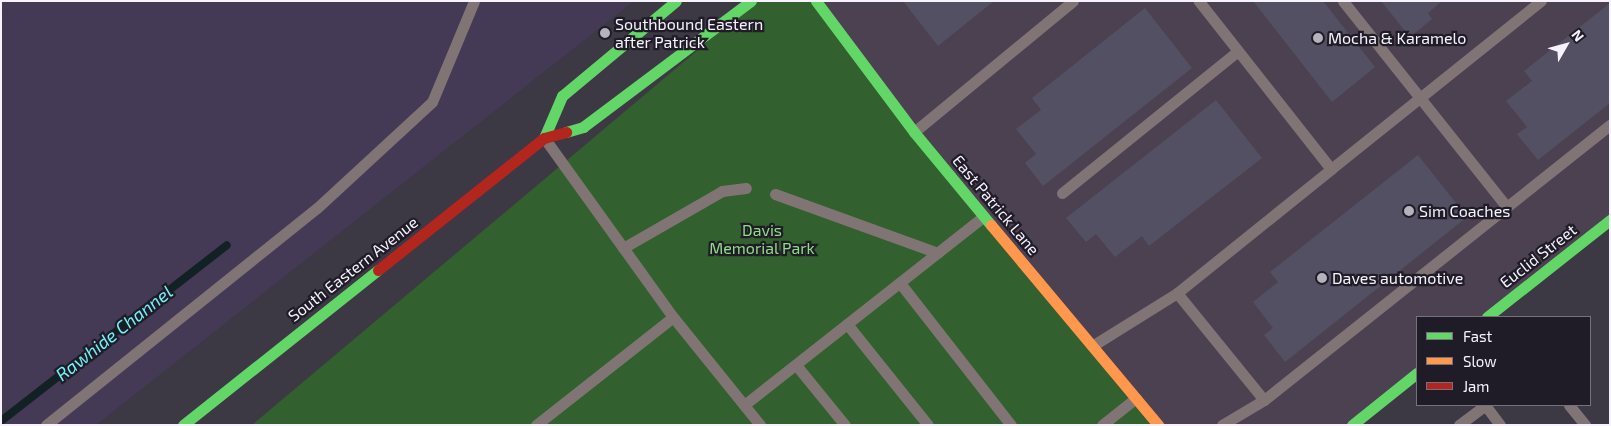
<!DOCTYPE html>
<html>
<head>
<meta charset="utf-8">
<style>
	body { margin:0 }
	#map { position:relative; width:1611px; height:426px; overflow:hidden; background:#3c3844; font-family:"Exo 2",sans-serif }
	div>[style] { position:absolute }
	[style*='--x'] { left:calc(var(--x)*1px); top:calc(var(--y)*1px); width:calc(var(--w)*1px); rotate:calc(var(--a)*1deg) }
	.built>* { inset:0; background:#443a55 }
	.industrial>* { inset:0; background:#4b4150 }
	.green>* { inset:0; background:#32602e }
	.stream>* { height:8px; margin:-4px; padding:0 4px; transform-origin:4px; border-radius:4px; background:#122123 }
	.building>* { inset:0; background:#545063 }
	.lane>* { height:11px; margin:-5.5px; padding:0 5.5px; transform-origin:5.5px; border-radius:5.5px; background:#817474 }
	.fast>* { height:11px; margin:-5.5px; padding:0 5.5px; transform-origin:5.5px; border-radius:5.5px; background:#63d668 }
	.slow>* { height:11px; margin:-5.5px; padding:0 5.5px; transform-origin:5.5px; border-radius:5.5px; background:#ff974d }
	.jam>* { height:11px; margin:-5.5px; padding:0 5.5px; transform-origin:5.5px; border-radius:5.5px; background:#b3261e }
	.dots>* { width:14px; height:14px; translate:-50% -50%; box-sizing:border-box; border:2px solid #201c27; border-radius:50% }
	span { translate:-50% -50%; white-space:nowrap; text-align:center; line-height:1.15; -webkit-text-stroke:4.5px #201c27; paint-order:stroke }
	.poi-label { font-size:16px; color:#f6f2fe }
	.left { translate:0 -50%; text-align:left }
	.street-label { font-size:16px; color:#f6f2fe }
	.park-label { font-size:16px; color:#8fde85 }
	.water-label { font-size:18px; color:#71f3fb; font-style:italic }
	.frame { position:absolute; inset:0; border:2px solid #f6f2fe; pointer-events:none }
	.legend { position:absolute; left:1416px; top:316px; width:175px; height:90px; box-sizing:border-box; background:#201c27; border:1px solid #76727d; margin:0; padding:6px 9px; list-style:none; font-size:15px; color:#f6f2fe }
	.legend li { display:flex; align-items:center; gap:10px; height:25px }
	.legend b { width:25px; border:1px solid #76727d }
	.north { position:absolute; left:1541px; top:20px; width:50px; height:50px; -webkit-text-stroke:4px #201c27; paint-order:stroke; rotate:52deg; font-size:14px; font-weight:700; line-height:20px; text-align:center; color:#f6f2fe }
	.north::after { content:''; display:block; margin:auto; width:18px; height:22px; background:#f6f2fe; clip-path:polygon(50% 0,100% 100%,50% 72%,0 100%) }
</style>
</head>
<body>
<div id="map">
	<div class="built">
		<i style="clip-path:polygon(1px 1px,634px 1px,96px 425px,1px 425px)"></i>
	</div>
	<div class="industrial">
		<i style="clip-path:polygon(816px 1px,1610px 1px,1610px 220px,1487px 317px,1417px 317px,1417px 373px,1352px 425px,1158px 425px)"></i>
	</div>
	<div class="green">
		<i style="clip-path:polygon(756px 1px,816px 1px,1158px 425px,252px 425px)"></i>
	</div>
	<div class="stream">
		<i style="--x:1;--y:421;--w:286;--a:-37.9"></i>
	</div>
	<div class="building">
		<i style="clip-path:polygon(903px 1px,994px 1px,938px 46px)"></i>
		<i style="clip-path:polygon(1253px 1px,1323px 1px,1375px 67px,1332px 102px)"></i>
		<i style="clip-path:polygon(1381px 1px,1442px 1px,1428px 13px,1432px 19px,1410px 37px)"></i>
		<i style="clip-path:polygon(1610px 3px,1610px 103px,1538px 160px,1517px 134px,1527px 127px,1506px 101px,1532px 81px,1524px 71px)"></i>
		<i style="clip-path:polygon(1145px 8px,1192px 68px,1043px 186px,1025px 163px,1036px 154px,1016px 129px,1041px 110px,1032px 98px)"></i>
		<i style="clip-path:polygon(1216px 100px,1262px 158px,1149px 246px,1142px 236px,1115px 257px,1096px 234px,1086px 242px,1066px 218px)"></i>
		<i style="clip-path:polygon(1418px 155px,1467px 217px,1285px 362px,1264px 335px,1273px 328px,1253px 302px,1278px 282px,1270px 272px)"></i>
	</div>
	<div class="lane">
		<i style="--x:1343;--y:1;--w:263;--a:51.5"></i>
		<i style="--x:914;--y:132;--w:206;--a:-39.5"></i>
		<i style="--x:545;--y:139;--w:219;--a:54.3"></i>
		<i style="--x:673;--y:317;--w:139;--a:51.1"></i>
		<i style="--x:1331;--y:169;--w:269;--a:-38.7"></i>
		<i style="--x:1062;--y:193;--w:226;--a:-38.9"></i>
		<i style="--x:775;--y:194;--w:173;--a:19.9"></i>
		<i style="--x:623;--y:248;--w:114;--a:-29.9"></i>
		<i style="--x:722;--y:191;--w:24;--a:-7"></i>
		<i style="--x:900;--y:283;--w:180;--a:52"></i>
		<i style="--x:1177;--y:293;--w:138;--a:50.9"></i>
		<i style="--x:1264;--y:400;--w:49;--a:149.2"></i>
		<i style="--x:847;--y:324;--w:129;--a:51.3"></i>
		<i style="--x:1092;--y:346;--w:100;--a:-31.9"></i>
		<i style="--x:1177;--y:293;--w:198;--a:-38.8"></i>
		<i style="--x:1331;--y:169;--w:214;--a:-128.2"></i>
		<i style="--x:796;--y:365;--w:77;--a:50.8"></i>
		<i style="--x:1264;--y:400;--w:442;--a:-38.5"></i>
		<i style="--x:744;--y:405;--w:305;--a:-38.2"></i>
		<i style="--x:1485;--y:405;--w:25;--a:53"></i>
		<i style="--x:1569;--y:405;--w:26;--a:51"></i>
		<i style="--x:46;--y:425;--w:347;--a:-38.7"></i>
		<i style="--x:317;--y:208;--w:156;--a:-42.7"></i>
		<i style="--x:432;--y:102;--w:109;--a:-67.4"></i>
		<i style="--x:536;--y:425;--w:174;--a:-38.2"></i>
		<i style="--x:1102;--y:425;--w:43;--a:-38.5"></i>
		<i style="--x:1459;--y:425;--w:34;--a:-37"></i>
	</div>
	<div class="fast">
		<i style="--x:816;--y:1;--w:164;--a:53.2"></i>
		<i style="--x:914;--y:132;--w:121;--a:50.4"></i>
		<i style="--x:566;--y:132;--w:18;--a:-16"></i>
		<i style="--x:583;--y:127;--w:210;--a:-36.9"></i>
		<i style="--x:544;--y:138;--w:46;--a:-66.8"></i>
		<i style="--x:562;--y:96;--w:148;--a:-39.8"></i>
		<i style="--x:1487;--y:317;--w:157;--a:-38.3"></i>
		<i style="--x:183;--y:425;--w:249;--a:-38.5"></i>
		<i style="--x:1352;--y:425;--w:83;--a:-38.7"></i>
	</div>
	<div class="slow">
		<i style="--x:991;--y:225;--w:261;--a:50.1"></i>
	</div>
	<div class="jam">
		<i style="--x:378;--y:270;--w:212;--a:-38.5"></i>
		<i style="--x:544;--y:138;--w:23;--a:-15"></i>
	</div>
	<div class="dots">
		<i style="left:605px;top:33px;background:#b5b1bd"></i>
		<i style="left:1318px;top:38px;background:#b5b1bd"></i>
		<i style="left:1409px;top:211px;background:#b5b1bd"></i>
		<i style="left:1322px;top:278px;background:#b5b1bd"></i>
	</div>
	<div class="poi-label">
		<span class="left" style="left:615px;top:33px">Southbound Eastern<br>after Patrick</span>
		<span class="left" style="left:1328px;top:38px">Mocha &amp; Karamelo</span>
		<span class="left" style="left:1419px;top:211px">Sim Coaches</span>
		<span class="left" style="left:1332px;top:278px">Daves automotive</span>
	</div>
	<div class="street-label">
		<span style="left:996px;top:205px;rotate:50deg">East Patrick Lane</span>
		<span style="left:1538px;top:256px;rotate:-38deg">Euclid Street</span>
		<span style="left:353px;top:269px;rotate:-38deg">South Eastern Avenue</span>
	</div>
	<div class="park-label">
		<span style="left:762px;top:239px">Davis<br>Memorial Park</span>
	</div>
	<div class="water-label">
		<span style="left:114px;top:333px;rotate:-38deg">Rawhide Channel</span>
	</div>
	<div class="frame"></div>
	<ul class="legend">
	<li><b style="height:6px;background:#63d668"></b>Fast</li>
	<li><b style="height:6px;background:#ff974d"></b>Slow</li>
	<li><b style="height:6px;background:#b3261e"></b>Jam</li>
	</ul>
	<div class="north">N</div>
</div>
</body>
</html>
